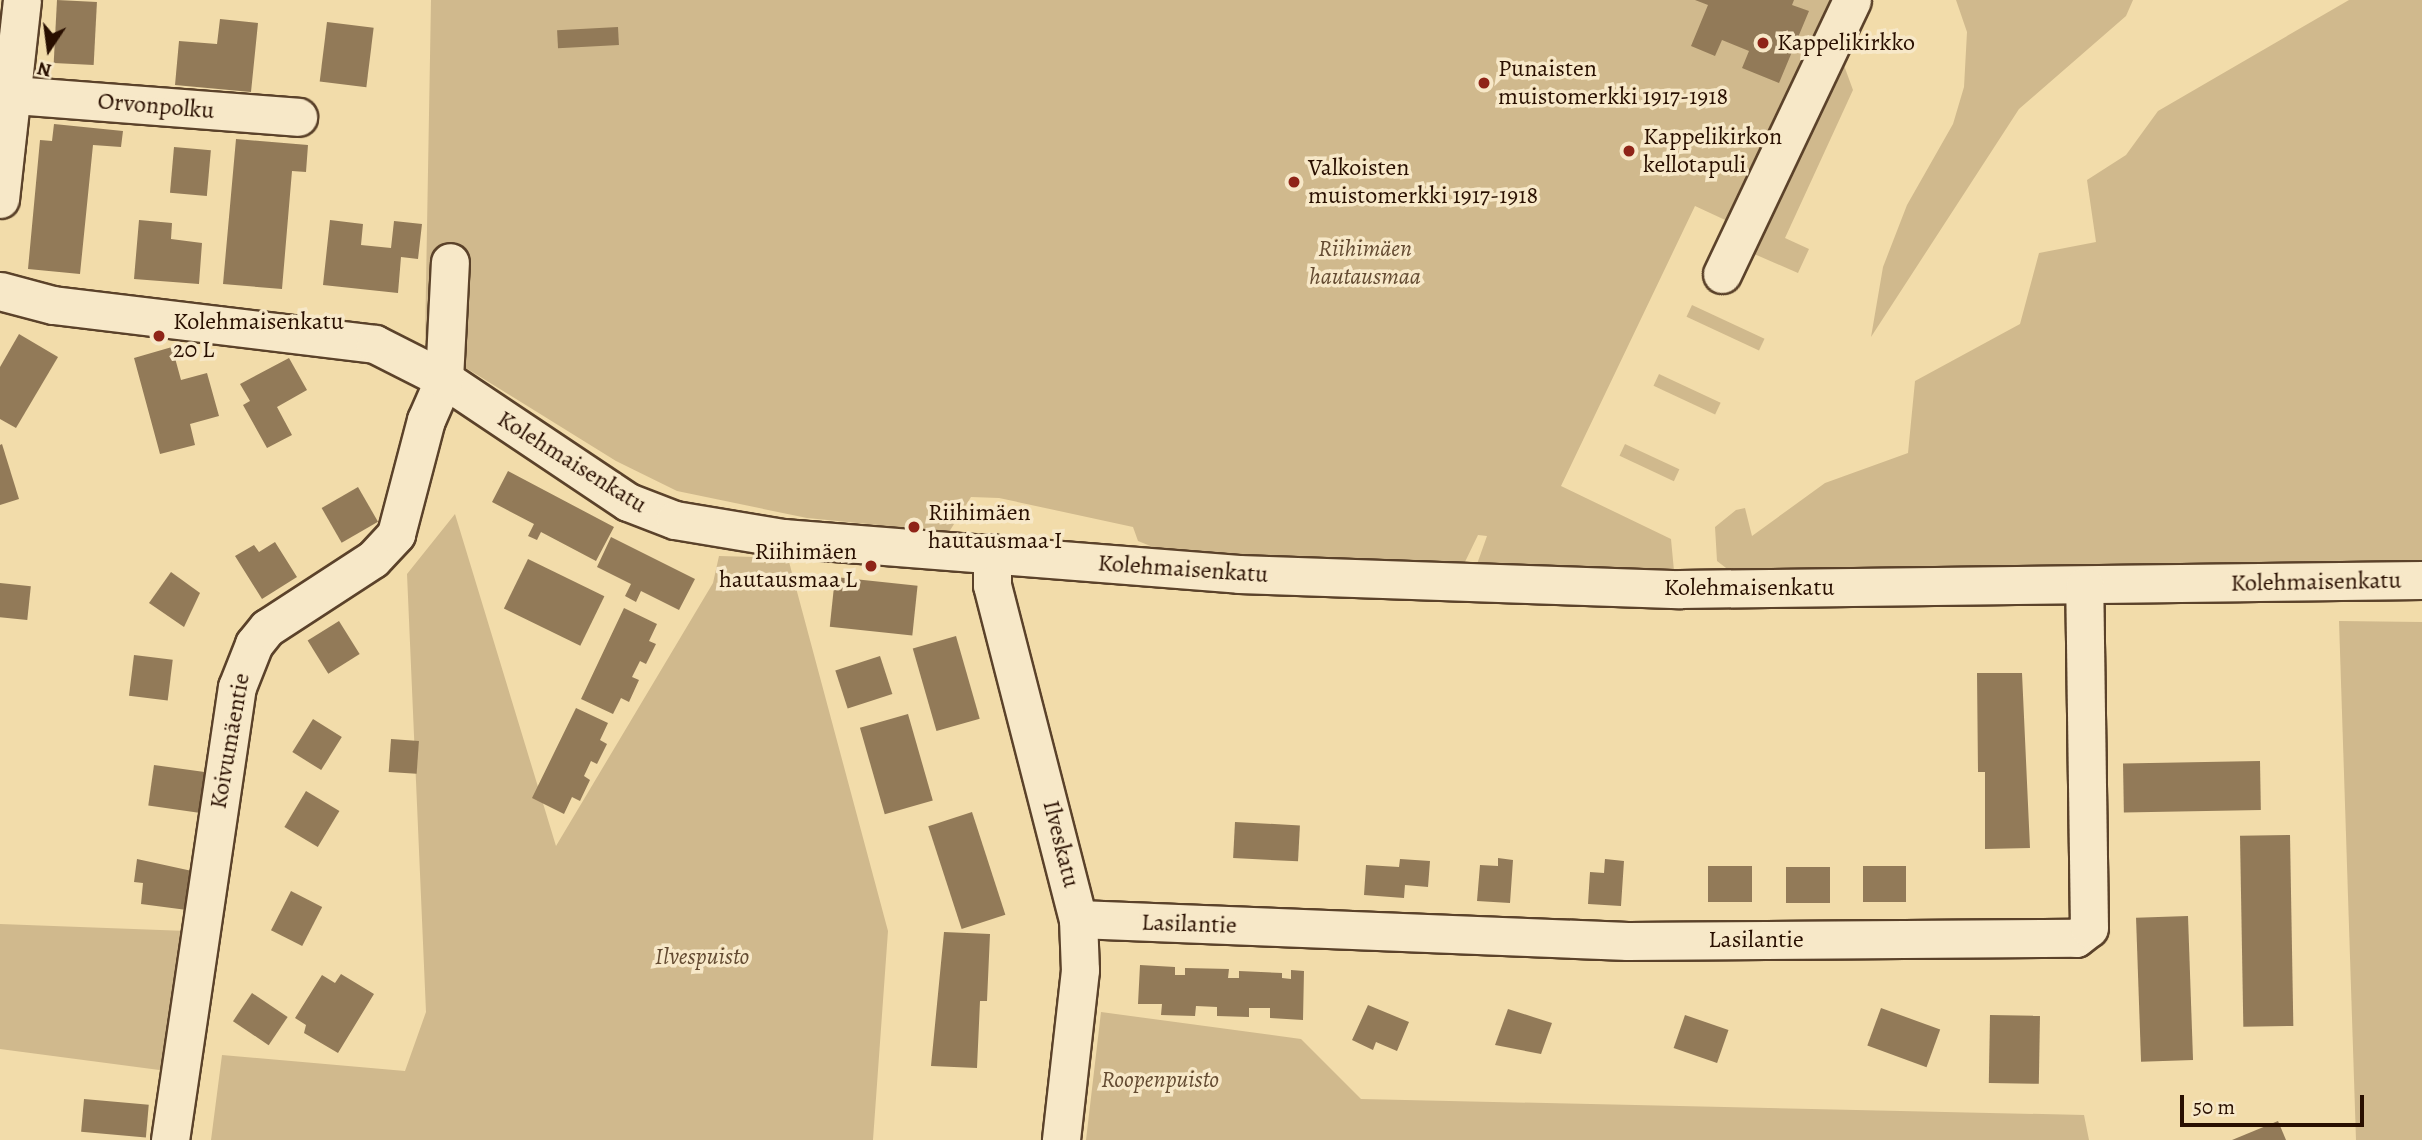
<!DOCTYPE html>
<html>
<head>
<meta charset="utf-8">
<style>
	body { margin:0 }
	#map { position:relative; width:2422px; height:1140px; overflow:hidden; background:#f2dcaa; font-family:Alegreya,serif }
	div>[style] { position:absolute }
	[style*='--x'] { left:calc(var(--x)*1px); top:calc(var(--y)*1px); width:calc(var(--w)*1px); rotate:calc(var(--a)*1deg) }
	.green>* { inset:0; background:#d0b98d; transform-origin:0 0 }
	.building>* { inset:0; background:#927a58; transform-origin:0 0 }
	.roads { filter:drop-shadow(2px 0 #5b422a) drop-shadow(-2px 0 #5b422a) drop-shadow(0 2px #5b422a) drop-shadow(0 -2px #5b422a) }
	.minor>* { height:37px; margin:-18.5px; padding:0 18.5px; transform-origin:18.5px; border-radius:18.5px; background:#f7e8c8 }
	.dots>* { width:19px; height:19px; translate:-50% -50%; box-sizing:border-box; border:4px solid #f7e8c8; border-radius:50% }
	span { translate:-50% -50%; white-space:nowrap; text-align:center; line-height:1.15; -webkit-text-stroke:7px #f7e8c8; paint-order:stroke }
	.poi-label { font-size:24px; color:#290f00 }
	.left { translate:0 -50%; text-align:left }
	.right { translate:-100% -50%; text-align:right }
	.street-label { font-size:24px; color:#290f00 }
	.park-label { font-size:24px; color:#634a31; font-style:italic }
	.north { position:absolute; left:14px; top:14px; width:70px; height:70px; -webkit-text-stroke:5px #f7e8c8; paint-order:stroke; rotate:193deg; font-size:19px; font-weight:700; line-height:28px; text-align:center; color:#290f00 }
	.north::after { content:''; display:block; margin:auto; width:24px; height:32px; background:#290f00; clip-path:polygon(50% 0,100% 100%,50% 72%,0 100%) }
	.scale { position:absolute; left:2180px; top:1095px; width:184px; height:32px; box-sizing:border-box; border:4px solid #290f00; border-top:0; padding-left:9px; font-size:21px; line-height:24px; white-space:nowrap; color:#290f00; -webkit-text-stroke:5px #f7e8c8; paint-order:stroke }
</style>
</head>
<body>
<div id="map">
	<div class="green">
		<i style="clip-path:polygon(431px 0,1841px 0,1736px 225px,1695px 206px,1561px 486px,1671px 539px,1674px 571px,1476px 567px,1487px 536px,1478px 535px,1463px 566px,1168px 553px,1138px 541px,1133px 527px,999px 498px,971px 497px,949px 532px,807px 518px,677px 491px,616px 461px,453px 360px,457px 351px,425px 342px)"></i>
		<i style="clip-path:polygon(1956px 0,2133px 0,2126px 16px,2019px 109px,1871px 337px,1883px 267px,1907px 205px,1953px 124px,1964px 87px,1967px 32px)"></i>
		<i style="clip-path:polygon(2349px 0,2422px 0,2422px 562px,1730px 571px,1717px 561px,1715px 527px,1736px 510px,1745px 508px,1752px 536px,1825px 483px,1908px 453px,1915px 381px,2020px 324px,2039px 253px,2096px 242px,2087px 180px,2126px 155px,2158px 111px)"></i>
		<i style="clip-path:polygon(1842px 60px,1853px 90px,1785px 238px,1809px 249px,1798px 273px,1745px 250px)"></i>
		<i style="left:1692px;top:305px;width:80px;height:13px;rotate:25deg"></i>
		<i style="left:1659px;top:374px;width:68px;height:13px;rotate:25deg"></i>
		<i style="left:1625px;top:444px;width:60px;height:13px;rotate:25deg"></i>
		<i style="clip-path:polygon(455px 514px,556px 846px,713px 583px,719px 556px,788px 558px,888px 931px,873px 1140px,211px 1140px,222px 1055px,405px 1071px,426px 1012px,407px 574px)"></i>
		<i style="clip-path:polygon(2339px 621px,2422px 622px,2422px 1140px,2356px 1140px)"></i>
		<i style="clip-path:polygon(0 924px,187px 931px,167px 1071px,0 1049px)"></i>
		<i style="clip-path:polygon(1101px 1012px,1301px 1039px,1361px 1099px,2084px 1115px,2089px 1140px,1086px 1140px)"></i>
	</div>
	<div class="building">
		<i style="left:57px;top:0;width:40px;height:63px;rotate:3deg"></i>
		<i style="clip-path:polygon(1695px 0,1794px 0,1792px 5px,1809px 11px,1779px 83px,1742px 68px,1749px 51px,1722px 40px,1715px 56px,1691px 46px,1708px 5px)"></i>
		<i style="clip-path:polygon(220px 19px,258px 23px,251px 92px,175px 85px,179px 41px,217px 44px)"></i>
		<i style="left:327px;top:22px;width:47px;height:60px;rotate:7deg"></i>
		<i style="left:618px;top:27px;width:18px;height:61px;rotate:87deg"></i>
		<i style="clip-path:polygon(54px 124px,123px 131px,121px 147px,93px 145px,80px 274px,28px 269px,40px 140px,52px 141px)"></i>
		<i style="clip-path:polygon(236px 139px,308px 145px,306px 172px,292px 171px,282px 289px,223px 284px)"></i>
		<i style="clip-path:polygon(1627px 144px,1635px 149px,1630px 159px,1622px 154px)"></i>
		<i style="left:174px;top:147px;width:37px;height:46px;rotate:5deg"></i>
		<i style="clip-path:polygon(139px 220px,172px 223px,171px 239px,202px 243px,199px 284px,134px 279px)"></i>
		<i style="clip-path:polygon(330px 220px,363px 224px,361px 245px,391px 248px,394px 221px,422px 224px,418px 259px,401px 257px,398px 293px,323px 285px)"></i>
		<i style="clip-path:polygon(19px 334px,58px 357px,16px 428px,0 419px,0 367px)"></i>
		<i style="clip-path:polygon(172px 347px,181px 380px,207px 373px,219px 416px,190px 424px,195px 445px,160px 454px,134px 358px)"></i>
		<i style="clip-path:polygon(289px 358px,307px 390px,277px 407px,292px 435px,267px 448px,243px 405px,250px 401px,240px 384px)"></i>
		<i style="clip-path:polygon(2px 444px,19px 499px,0 505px,0 445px)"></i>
		<i style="clip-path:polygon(508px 471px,614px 527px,596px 561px,541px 532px,537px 540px,528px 536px,534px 524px,492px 502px)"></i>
		<i style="left:358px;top:487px;width:40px;height:42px;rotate:60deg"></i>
		<i style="clip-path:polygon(611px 537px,695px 579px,679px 610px,641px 591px,636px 602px,625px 596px,631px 584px,597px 567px)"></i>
		<i style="clip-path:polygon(275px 542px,297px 577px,262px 599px,235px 556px,254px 545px,259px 552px)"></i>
		<i style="left:528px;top:559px;width:85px;height:55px;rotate:26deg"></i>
		<i style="clip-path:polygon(171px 572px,200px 593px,184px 627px,149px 603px)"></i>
		<i style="left:835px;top:577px;width:83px;height:50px;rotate:6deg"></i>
		<i style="left:0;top:583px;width:31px;height:34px;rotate:6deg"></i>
		<i style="clip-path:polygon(624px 608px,657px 624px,649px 641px,656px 644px,646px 664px,640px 661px,632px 677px,639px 680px,629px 702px,621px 698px,613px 714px,581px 699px)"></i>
		<i style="left:339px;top:621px;width:39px;height:37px;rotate:58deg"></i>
		<i style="left:956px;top:636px;width:86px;height:45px;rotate:74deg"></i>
		<i style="left:134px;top:655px;width:39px;height:41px;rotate:7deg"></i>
		<i style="left:880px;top:656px;width:40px;height:47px;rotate:72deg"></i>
		<i style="clip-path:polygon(1977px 673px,2022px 673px,2030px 848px,1985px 849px,1985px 772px,1978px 772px)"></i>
		<i style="clip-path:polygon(576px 708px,608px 723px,600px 740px,607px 744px,597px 764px,591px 761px,584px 776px,590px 780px,580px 801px,572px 797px,564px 814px,532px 798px)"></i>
		<i style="left:908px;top:714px;width:90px;height:50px;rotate:74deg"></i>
		<i style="left:313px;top:719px;width:34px;height:39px;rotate:32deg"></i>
		<i style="left:391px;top:739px;width:28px;height:33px;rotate:4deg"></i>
		<i style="left:2260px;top:761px;width:49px;height:137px;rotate:89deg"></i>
		<i style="left:154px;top:765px;width:51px;height:41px;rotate:8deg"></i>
		<i style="left:306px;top:791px;width:39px;height:42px;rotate:31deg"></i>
		<i style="left:972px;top:812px;width:108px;height:46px;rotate:72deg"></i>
		<i style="left:1235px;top:822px;width:65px;height:36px;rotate:3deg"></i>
		<i style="left:2290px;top:835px;width:191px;height:50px;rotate:89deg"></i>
		<i style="clip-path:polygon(1498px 858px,1513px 860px,1510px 903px,1477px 901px,1480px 865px,1498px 866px)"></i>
		<i style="clip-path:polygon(137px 859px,192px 871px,187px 910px,141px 904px,143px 883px,134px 882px)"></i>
		<i style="clip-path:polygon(1400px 859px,1430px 861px,1428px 887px,1405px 885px,1404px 898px,1364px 895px,1366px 865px,1399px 867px)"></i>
		<i style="clip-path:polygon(1605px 859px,1624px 861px,1621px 906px,1588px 904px,1590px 872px,1604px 873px)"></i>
		<i style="left:1752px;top:866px;width:36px;height:44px;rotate:90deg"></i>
		<i style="left:1863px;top:866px;width:43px;height:36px"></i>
		<i style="left:1830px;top:867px;width:36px;height:44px;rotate:90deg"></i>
		<i style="left:291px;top:891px;width:35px;height:44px;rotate:27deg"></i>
		<i style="left:2188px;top:916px;width:144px;height:52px;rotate:88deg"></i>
		<i style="clip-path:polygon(944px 932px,990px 934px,987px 1001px,980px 1001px,977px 1068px,931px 1066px)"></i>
		<i style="clip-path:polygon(1140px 965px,1175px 967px,1175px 975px,1185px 975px,1185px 968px,1229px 969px,1228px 978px,1239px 978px,1239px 971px,1282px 973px,1282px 978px,1291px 979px,1291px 970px,1304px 971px,1303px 1020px,1270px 1018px,1270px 1008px,1249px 1008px,1249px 1017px,1217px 1016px,1217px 1007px,1196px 1006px,1195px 1016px,1161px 1015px,1162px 1004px,1138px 1004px)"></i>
		<i style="clip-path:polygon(341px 974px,374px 994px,338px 1053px,304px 1033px,306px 1025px,295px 1018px,322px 975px,335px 983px)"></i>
		<i style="left:252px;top:993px;width:43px;height:34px;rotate:34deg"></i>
		<i style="clip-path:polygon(1368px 1005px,1409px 1022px,1397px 1051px,1376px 1042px,1373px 1050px,1352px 1040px)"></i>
		<i style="left:1881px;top:1008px;width:63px;height:40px;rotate:20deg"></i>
		<i style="clip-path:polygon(1508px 1009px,1552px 1023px,1541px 1054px,1495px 1045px)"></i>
		<i style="left:1685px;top:1015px;width:46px;height:35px;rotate:19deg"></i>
		<i style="left:1990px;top:1015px;width:50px;height:68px;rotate:1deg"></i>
		<i style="left:84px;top:1099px;width:65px;height:33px;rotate:5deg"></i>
		<i style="clip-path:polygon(2278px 1121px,2286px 1140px,2232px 1140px)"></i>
	</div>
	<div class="roads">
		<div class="minor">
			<i style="--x:14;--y:95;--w:285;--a:4.4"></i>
			<i style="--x:0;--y:199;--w:200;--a:-83.7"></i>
			<i style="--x:1722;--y:274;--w:303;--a:-64.6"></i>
			<i style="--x:0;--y:291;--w:55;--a:14.8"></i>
			<i style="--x:53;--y:305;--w:324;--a:6.9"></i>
			<i style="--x:375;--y:344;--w:77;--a:26.9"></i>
			<i style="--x:444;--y:379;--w:221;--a:33.8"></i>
			<i style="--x:628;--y:502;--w:50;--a:21"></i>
			<i style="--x:675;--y:520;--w:109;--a:9.5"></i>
			<i style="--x:783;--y:538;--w:457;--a:4.5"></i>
			<i style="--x:1239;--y:574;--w:440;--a:2"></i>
			<i style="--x:1679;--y:589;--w:743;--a:-0.69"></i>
			<i style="--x:992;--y:553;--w:32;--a:90"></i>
			<i style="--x:992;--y:585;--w:345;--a:75.6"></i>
			<i style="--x:1078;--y:919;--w:51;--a:87.8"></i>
			<i style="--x:1080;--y:970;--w:171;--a:96.4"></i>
			<i style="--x:1078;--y:919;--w:550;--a:2.29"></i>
			<i style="--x:1628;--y:941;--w:448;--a:-0.4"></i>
			<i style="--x:2076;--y:938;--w:16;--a:-38"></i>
			<i style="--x:2089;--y:928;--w:342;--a:-90.8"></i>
			<i style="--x:170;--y:1140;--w:458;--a:-81.6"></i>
			<i style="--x:237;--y:687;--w:46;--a:-68.4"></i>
			<i style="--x:254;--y:644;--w:21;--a:-51"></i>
			<i style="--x:267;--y:628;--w:126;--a:-33.1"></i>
			<i style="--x:373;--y:559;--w:34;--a:-47"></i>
			<i style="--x:396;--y:534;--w:118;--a:-75.3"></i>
			<i style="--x:426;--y:420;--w:45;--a:-66.3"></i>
			<i style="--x:444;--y:379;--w:117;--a:-87.1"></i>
		</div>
	</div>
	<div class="dots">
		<i style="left:1763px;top:43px;background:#8f2418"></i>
		<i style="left:1484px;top:83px;background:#8f2418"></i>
		<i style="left:1629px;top:151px;background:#8f2418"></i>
		<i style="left:1294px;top:182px;background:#8f2418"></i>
		<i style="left:159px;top:336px;background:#8f2418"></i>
		<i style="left:914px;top:527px;background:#8f2418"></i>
		<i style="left:871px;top:566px;background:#8f2418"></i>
	</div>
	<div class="poi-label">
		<span class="left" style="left:1777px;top:43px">Kappelikirkko</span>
		<span class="left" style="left:1498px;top:83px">Punaisten<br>muistomerkki 1917-1918</span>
		<span class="left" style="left:1643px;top:151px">Kappelikirkon<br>kellotapuli</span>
		<span class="left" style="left:1308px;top:182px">Valkoisten<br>muistomerkki 1917-1918</span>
		<span class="left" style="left:173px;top:336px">Kolehmaisenkatu<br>20 L</span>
		<span class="left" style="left:928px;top:527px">Riihimäen<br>hautausmaa I</span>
		<span class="right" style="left:857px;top:566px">Riihimäen<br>hautausmaa L</span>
	</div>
	<div class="street-label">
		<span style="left:156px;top:106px;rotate:5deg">Orvonpolku</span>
		<span style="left:572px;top:462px;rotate:32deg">Kolehmaisenkatu</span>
		<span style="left:1183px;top:569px;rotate:4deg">Kolehmaisenkatu</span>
		<span style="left:2316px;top:582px;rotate:-1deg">Kolehmaisenkatu</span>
		<span style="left:1749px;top:588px">Kolehmaisenkatu</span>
		<span style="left:230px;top:741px;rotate:-80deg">Koivumäentie</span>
		<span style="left:1061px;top:844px;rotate:76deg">Ilveskatu</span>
		<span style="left:1189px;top:924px;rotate:2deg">Lasilantie</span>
		<span style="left:1756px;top:940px">Lasilantie</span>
	</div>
	<div class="park-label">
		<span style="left:1365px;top:263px">Riihimäen<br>hautausmaa</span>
		<span style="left:702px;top:957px">Ilvespuisto</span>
		<span style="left:1160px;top:1080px">Roopenpuisto</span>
	</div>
	<div class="north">N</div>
	<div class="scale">50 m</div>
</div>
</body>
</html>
